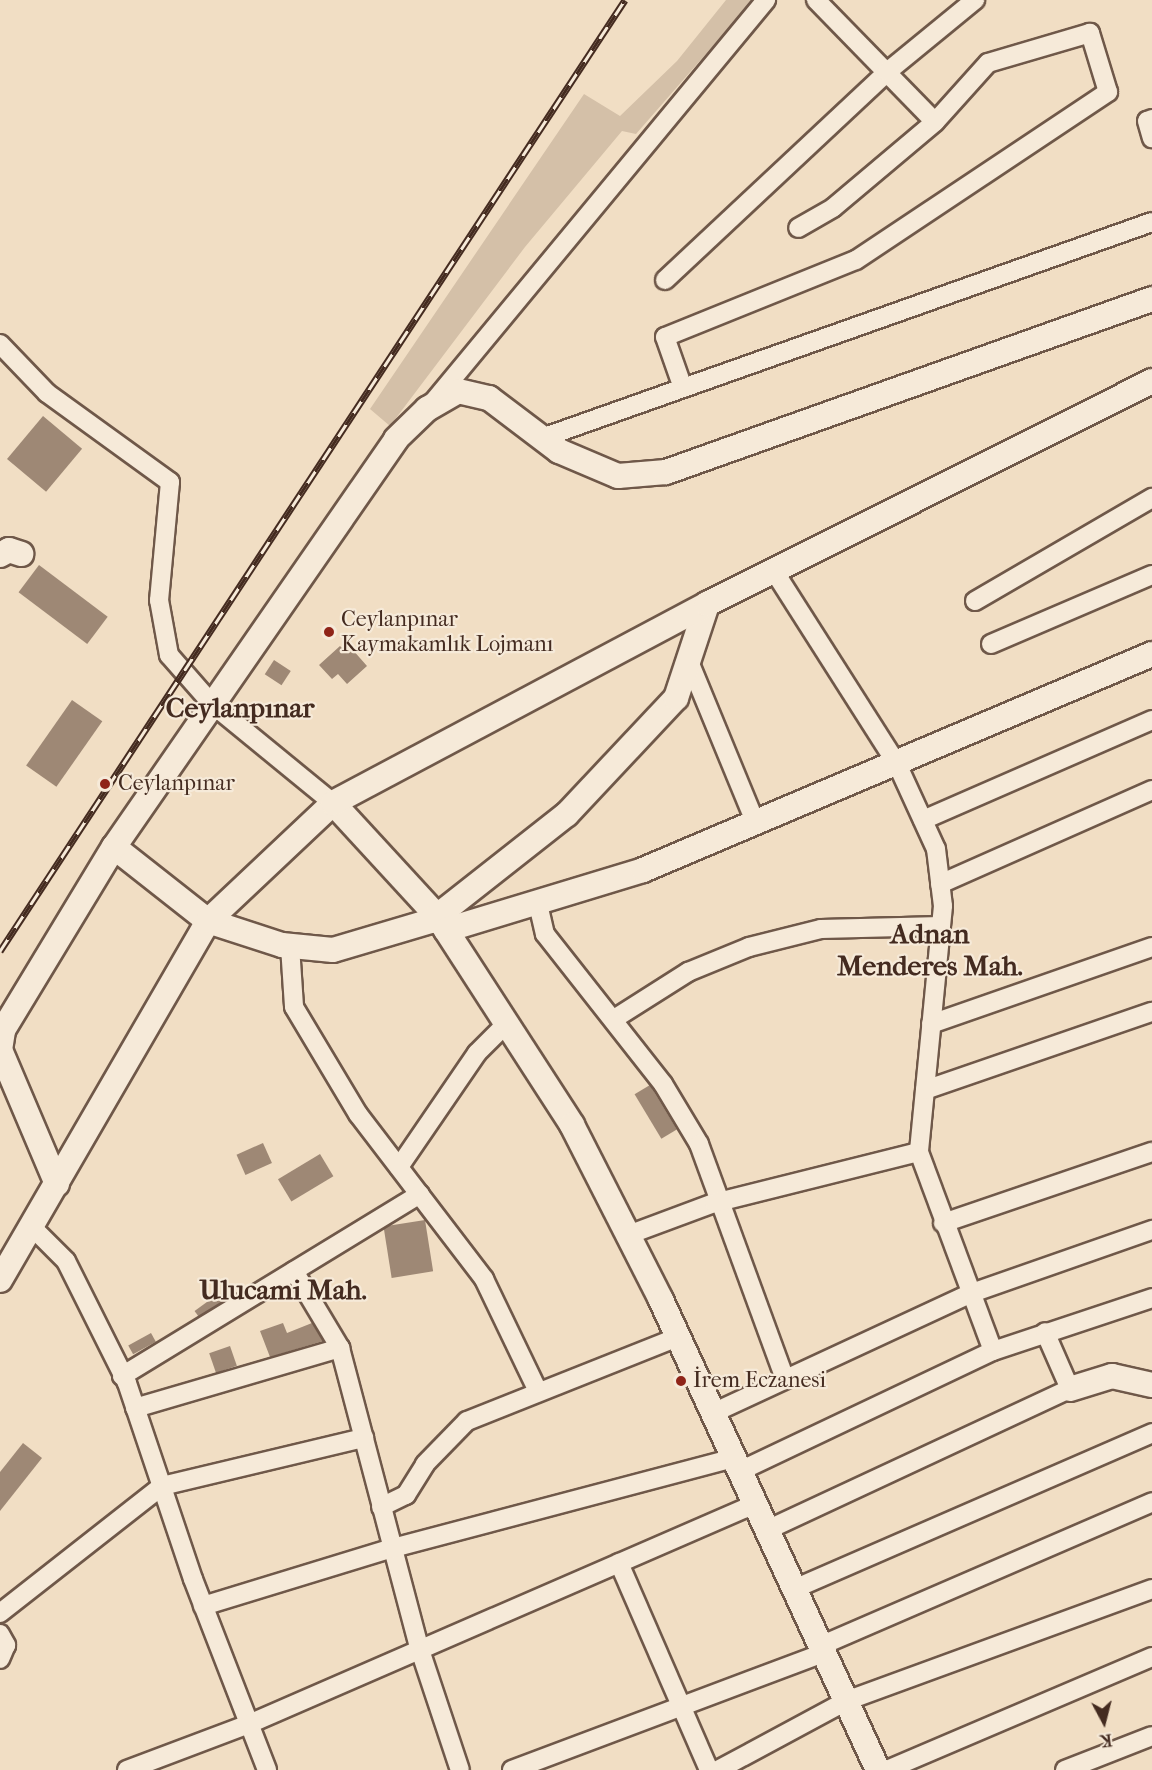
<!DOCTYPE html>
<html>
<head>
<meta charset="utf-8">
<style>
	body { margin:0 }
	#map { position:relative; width:1152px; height:1770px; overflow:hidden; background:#f1dec4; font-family:"IM FELL French Canon",serif }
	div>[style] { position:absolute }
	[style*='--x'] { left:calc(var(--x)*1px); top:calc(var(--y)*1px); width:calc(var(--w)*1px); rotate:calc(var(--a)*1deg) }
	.green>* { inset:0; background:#d4c0a8 }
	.building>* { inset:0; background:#9e8875; transform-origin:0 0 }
	.roads { filter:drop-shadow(2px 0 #6f5849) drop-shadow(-2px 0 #6f5849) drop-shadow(0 2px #6f5849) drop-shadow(0 -2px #6f5849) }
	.street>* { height:18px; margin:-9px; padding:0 9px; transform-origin:9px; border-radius:9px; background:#f6ead9 }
	.secondary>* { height:24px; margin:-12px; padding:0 12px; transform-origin:12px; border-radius:12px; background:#f6ead9 }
	.rail>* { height:7px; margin-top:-3.5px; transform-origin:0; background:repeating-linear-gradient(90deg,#f6ead9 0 14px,#442b20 0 28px); box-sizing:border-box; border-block:2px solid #442b20 }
	.dots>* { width:16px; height:16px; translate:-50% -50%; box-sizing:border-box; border:3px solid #f6ead9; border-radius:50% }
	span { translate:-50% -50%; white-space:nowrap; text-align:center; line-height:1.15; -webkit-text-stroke:4.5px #f6ead9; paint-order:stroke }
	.poi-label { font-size:22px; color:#442b20 }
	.left { translate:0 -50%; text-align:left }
	.district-label { font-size:28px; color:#442b20; font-weight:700 }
	.north { position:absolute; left:1074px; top:1692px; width:60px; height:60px; -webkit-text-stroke:4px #f6ead9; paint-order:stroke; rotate:173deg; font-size:16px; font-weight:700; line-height:24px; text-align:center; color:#442b20 }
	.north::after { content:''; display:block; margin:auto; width:21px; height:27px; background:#442b20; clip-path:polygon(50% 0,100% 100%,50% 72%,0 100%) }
</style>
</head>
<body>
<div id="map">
	<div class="green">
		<i style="clip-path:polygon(726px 0,753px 0,636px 134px,622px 131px,525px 247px,390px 426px,370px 409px,584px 94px,620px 116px,677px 61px)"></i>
	</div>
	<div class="building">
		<i style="left:43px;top:416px;width:51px;height:56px;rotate:40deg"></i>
		<i style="left:39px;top:565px;width:86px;height:34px;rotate:37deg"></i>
		<i style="clip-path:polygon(340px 646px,347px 653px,352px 649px,367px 666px,347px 684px,338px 674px,332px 679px,319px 665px)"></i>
		<i style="left:274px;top:660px;width:20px;height:17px;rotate:33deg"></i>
		<i style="left:72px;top:700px;width:37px;height:80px;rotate:35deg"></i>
		<i style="left:650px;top:1085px;width:52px;height:18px;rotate:59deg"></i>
		<i style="left:263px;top:1143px;width:22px;height:29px;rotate:66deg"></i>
		<i style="left:320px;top:1154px;width:26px;height:49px;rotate:59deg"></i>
		<i style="left:425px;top:1220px;width:52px;height:42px;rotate:81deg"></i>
		<i style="left:218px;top:1294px;width:9px;height:29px;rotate:54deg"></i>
		<i style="clip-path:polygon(283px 1323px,287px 1333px,312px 1323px,323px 1341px,270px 1357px,260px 1331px)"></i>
		<i style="left:151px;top:1333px;width:10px;height:26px;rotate:61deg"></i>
		<i style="left:230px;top:1346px;width:21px;height:22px;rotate:71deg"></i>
		<i style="clip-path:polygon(23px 1443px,42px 1458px,0 1511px,0 1472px)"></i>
	</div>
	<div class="roads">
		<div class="street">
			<i style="--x:816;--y:0;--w:170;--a:45.7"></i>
			<i style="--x:1152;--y:119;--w:5;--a:158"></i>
			<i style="--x:1147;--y:121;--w:18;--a:74"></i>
			<i style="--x:665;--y:280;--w:304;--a:-43.1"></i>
			<i style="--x:887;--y:72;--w:114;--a:-39.3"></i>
			<i style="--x:0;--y:344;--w:68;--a:46.2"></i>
			<i style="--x:47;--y:393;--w:152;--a:35.9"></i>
			<i style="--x:170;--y:482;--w:119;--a:95.3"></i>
			<i style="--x:159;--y:600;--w:56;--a:79.7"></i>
			<i style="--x:169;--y:655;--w:65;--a:48.7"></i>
			<i style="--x:212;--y:704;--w:156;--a:39.3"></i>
			<i style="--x:683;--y:388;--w:54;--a:-109.4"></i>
			<i style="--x:665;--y:337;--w:206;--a:-22"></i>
			<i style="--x:856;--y:260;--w:303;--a:-33.7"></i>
			<i style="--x:1108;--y:92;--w:62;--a:-107"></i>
			<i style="--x:1090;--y:33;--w:106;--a:163.6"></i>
			<i style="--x:988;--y:63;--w:79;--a:131.9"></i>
			<i style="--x:935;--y:122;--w:133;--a:139.9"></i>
			<i style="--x:833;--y:208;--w:40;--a:150.3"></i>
			<i style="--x:434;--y:401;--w:521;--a:-50.38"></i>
			<i style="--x:542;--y:438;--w:647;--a:-19.5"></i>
			<i style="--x:774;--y:571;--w:231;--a:57.5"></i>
			<i style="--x:898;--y:766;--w:91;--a:65.4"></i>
			<i style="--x:936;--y:849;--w:57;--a:83"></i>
			<i style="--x:943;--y:906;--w:247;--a:95.6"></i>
			<i style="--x:919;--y:1152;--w:212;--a:69.6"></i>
			<i style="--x:975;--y:601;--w:205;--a:-30.2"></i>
			<i style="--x:991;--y:644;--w:175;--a:-23.2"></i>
			<i style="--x:688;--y:659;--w:178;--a:67.6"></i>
			<i style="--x:923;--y:820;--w:250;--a:-23.6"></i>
			<i style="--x:940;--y:884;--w:232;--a:-23.9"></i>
			<i style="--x:538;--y:904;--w:31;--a:77"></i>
			<i style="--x:545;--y:934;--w:191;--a:51.8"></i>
			<i style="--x:663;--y:1084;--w:70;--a:59"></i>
			<i style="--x:699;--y:1144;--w:250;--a:69.9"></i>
			<i style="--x:290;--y:946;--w:61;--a:86.2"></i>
			<i style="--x:294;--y:1007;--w:125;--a:59.1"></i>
			<i style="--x:358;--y:1114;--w:208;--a:52.6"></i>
			<i style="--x:484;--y:1279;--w:122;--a:64.3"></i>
			<i style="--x:614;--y:1019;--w:88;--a:-32.4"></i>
			<i style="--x:688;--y:972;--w:66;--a:-22.3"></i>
			<i style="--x:749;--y:947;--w:74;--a:-14"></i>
			<i style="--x:821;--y:929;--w:120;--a:-1.4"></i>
			<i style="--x:931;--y:1024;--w:234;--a:-19.2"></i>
			<i style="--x:925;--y:1090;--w:240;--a:-19"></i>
			<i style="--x:399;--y:1167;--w:138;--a:-55.6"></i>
			<i style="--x:477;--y:1053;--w:42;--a:-45"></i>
			<i style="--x:943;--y:1223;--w:221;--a:-18.8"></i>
			<i style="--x:32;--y:1227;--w:48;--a:45"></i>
			<i style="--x:66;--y:1261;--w:136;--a:63.4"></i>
			<i style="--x:127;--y:1383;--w:207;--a:71.4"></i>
			<i style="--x:193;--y:1579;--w:205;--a:68.8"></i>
			<i style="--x:628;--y:1235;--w:92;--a:-20.4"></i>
			<i style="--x:714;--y:1203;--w:211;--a:-14"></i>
			<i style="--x:294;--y:1271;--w:90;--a:59.1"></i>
			<i style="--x:340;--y:1348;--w:312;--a:75.2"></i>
			<i style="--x:420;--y:1650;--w:126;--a:71.6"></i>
			<i style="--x:122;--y:1376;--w:349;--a:-31.4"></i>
			<i style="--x:135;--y:1408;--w:214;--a:-16.3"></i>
			<i style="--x:713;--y:1413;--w:282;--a:-24.9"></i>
			<i style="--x:969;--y:1294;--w:194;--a:-19.3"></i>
			<i style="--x:740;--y:1471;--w:280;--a:-25.4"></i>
			<i style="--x:993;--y:1351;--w:168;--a:-18.4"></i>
			<i style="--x:381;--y:1507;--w:28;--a:-26"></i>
			<i style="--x:406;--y:1495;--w:36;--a:-58"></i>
			<i style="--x:425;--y:1464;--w:60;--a:-45.7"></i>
			<i style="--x:467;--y:1421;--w:227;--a:-21.7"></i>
			<i style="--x:767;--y:1530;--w:334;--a:-25"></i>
			<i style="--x:1070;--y:1389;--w:62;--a:-113.7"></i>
			<i style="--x:619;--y:1563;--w:226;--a:66.5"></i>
			<i style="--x:794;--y:1589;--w:391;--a:-23.5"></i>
			<i style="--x:203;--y:1606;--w:199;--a:-17"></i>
			<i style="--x:393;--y:1548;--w:353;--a:-14.8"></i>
			<i style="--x:0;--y:1613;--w:206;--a:-38.1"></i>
			<i style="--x:162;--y:1486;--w:208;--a:-13.4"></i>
			<i style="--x:0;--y:1634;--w:13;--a:61"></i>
			<i style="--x:6;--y:1645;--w:15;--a:113"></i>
			<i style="--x:820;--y:1646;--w:362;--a:-23.4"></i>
			<i style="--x:127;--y:1770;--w:130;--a:-20.7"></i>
			<i style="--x:249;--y:1724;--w:552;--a:-23.5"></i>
			<i style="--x:512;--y:1770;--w:333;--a:-20.6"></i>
			<i style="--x:718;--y:1770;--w:145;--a:-28.3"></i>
			<i style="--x:846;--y:1701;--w:326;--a:-20.1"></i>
			<i style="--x:887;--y:1770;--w:288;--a:-23.1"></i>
			<i style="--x:1065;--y:1770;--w:93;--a:-21.3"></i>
		</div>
		<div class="secondary">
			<i style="--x:0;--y:555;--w:10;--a:-29"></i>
			<i style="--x:9;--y:550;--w:13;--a:18"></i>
			<i style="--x:333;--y:803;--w:154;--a:47.4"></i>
			<i style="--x:437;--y:916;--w:249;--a:57.1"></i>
			<i style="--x:572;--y:1125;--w:196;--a:63"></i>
			<i style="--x:661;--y:1300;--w:518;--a:65.22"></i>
			<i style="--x:114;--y:847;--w:120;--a:38.2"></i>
			<i style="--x:208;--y:921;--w:78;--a:18"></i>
			<i style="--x:282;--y:945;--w:51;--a:5.6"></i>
			<i style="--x:333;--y:950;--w:102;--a:-16.5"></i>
			<i style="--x:431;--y:921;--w:173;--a:-38.2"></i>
			<i style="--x:567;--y:814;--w:159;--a:-46.8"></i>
			<i style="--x:676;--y:698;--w:99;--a:-71.7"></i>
			<i style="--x:446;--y:930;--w:206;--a:-16.9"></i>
			<i style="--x:643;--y:870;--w:553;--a:-22.99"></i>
			<i style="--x:57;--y:1184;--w:146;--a:-113"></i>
			<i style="--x:0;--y:1050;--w:20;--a:-81"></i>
			<i style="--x:3;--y:1030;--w:214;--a:-58.8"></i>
			<i style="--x:114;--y:847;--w:496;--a:-55.3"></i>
			<i style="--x:396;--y:439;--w:43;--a:-44.1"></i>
			<i style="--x:427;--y:409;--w:36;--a:-30"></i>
			<i style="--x:458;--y:391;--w:32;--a:13"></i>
			<i style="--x:489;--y:398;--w:88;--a:37.1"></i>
			<i style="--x:559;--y:451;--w:64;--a:23"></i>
			<i style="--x:618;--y:476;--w:48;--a:-4.8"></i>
			<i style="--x:666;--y:472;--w:516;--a:-19.59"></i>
			<i style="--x:0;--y:1280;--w:415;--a:-59.9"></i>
			<i style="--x:208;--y:921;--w:172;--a:-43.3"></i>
			<i style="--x:333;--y:803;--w:424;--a:-28"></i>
			<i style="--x:707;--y:604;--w:498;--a:-26.6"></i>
			<i style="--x:1070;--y:1389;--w:44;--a:-17.2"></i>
			<i style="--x:1112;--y:1376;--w:41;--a:12.7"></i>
		</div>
	</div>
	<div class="rail">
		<i style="--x:0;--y:951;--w:1138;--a:-56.69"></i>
	</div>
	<div class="dots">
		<i style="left:329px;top:632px;background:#8f2418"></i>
		<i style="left:105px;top:784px;background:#8f2418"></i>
		<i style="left:681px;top:1381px;background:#8f2418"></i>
	</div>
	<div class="poi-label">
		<span class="left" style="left:341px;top:632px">Ceylanpınar<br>Kaymakamlık Lojmanı</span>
		<span class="left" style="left:118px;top:784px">Ceylanpınar</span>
		<span class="left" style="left:693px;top:1381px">İrem Eczanesi</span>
	</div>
	<div class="district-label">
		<span style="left:240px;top:708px">Ceylanpınar</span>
		<span style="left:930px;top:950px">Adnan<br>Menderes Mah.</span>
		<span style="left:283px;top:1290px">Ulucami Mah.</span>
	</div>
	<div class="north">K</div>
</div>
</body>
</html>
